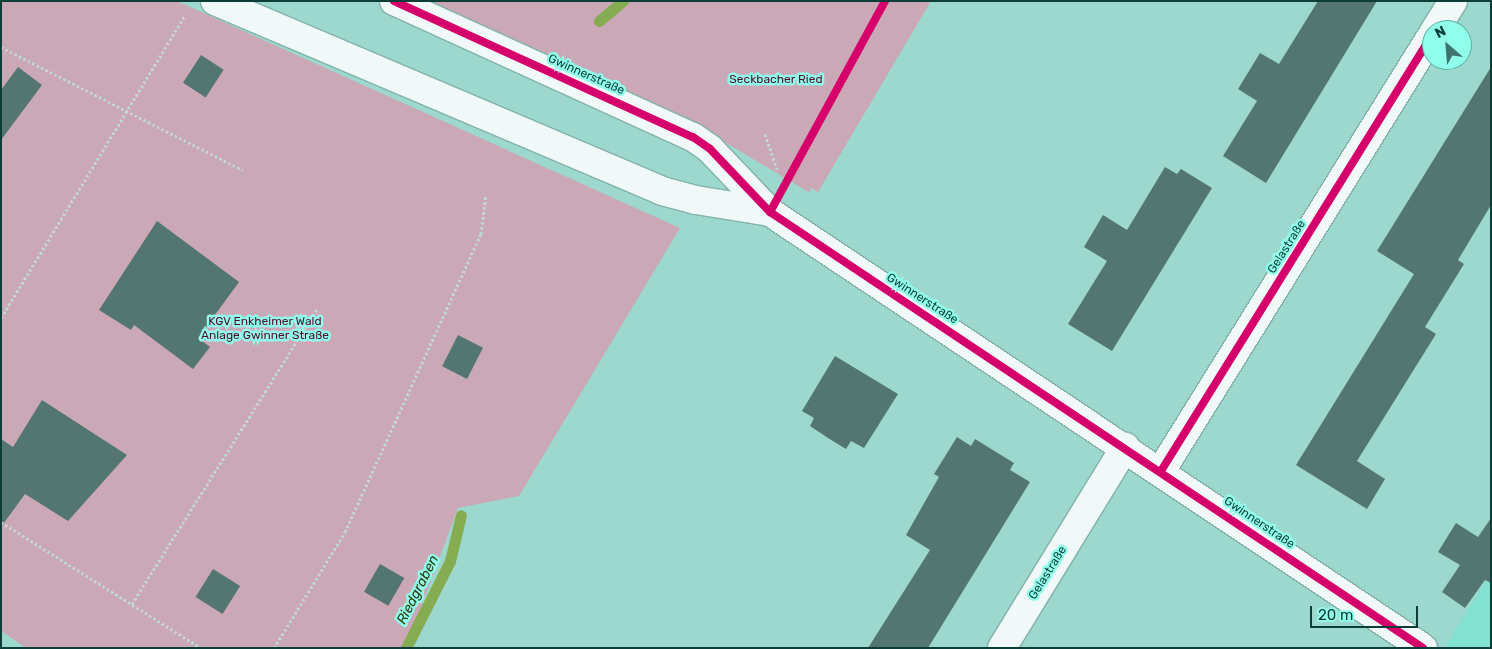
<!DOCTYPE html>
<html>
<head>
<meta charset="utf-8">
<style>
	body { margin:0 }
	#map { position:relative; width:1492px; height:649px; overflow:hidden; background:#9cd8ce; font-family:Rubik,sans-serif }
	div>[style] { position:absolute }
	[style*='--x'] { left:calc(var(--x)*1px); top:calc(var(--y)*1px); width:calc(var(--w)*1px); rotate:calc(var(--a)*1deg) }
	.built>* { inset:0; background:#83e1d2 }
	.green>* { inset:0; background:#caa8b6 }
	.stream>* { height:11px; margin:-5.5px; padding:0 5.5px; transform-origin:5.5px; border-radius:5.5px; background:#86ac52 }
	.building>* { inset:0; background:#537672; transform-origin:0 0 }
	.path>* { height:3px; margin-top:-1.5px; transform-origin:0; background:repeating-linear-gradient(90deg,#c3d7d4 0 2.5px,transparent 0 5px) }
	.roads { filter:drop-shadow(1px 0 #82b2aa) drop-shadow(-1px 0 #82b2aa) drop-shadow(0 1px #82b2aa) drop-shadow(0 -1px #82b2aa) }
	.minor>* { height:28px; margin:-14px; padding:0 14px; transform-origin:14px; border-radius:14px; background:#f0f9f8 }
	.cycleway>* { height:8px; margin:-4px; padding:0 4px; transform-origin:4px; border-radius:4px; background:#d6006c }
	span { translate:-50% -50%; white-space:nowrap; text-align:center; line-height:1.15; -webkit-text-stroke:5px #91feec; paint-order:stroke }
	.street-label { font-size:12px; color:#0c3d36 }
	.park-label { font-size:12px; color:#530a28 }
	.water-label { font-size:14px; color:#2e3909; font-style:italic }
	.frame { position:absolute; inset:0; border:2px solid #0c3d36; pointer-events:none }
	.north { position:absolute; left:1422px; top:20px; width:50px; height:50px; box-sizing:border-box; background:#91feec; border:1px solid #5cb1a3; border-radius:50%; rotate:333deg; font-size:14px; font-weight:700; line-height:20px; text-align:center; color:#0c3d36 }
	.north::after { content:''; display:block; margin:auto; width:18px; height:22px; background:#3e736b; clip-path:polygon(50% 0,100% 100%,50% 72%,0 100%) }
	.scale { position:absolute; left:1310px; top:606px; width:108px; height:22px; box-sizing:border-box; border:2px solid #0c3d36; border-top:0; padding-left:6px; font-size:15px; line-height:18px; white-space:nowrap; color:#0c3d36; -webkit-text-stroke:4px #91feec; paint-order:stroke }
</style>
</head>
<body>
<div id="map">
	<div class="built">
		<i style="clip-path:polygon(1491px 573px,1491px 648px,1444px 648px)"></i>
	</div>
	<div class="green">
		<i style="clip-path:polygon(1px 1px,177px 1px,680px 228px,519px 496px,458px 508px,406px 648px,26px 648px,1px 631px)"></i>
		<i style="clip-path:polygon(416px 1px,931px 1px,818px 192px,811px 188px,809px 192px,699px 127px)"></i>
	</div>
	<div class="stream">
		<i style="--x:599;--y:21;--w:31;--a:-40"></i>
		<i style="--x:406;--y:648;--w:97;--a:-63.2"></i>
		<i style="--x:450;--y:561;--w:47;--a:-76.6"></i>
	</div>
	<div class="building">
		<i style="clip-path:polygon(1318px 1px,1377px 1px,1266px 183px,1223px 156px,1257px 101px,1238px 89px,1260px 53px,1279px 64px)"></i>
		<i style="left:201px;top:55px;width:27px;height:33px;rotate:33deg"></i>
		<i style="clip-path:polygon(18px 67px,42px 85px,1px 140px,1px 90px)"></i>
		<i style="clip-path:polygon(1491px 67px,1491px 205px,1458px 260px,1464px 264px,1425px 327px,1436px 334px,1357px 461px,1385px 479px,1367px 509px,1296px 465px,1414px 274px,1377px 251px)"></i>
		<i style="clip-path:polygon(1165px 167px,1177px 174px,1181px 169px,1212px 188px,1112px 351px,1068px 324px,1107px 261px,1084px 247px,1103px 215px,1127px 230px)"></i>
		<i style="clip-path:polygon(157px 221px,239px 282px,198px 338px,210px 347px,193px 369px,134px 325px,131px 330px,99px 310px)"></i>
		<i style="left:458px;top:335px;width:28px;height:35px;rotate:27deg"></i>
		<i style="clip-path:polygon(835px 356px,898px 394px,864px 448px,851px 441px,846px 449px,828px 438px,810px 426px,814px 418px,802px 411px)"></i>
		<i style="clip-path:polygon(42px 400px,127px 455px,68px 521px,25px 494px,1px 527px,1px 439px,13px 447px)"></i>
		<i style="clip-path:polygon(957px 437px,971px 446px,975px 439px,1014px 463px,1010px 470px,1030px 482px,928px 648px,868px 648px,930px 550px,906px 535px,939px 477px,934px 474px)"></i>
		<i style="clip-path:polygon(1491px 518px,1491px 583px,1485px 580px,1465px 608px,1442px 592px,1460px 565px,1438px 552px,1456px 523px,1478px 537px)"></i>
		<i style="left:380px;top:564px;width:28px;height:32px;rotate:30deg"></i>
		<i style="left:213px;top:569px;width:32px;height:33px;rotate:32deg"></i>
	</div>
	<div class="path">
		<i style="--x:1;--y:47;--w:271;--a:27"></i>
		<i style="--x:765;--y:134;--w:39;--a:71"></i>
		<i style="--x:1;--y:318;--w:354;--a:-58.7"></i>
		<i style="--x:1;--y:522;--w:236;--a:32.2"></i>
		<i style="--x:132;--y:604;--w:350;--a:-57.9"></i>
		<i style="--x:274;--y:648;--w:136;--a:-58.5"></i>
		<i style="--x:345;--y:532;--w:328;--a:-65.5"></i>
		<i style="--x:481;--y:234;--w:38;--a:-83"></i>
	</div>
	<div class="roads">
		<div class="minor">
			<i style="--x:215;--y:1;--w:486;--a:23"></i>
			<i style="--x:662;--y:191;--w:35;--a:15"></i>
			<i style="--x:696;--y:200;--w:75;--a:9.2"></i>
			<i style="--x:394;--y:1;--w:328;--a:24.5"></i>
			<i style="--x:693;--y:137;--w:21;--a:35"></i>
			<i style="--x:710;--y:149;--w:87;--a:46.4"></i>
			<i style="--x:770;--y:212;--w:785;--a:33.73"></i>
			<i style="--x:1435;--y:30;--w:34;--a:-58"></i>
			<i style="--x:1161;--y:471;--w:513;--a:-58.14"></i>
			<i style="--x:1002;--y:648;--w:236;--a:-58.5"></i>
		</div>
	</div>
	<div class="cycleway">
		<i style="--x:394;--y:1;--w:328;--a:24.5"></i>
		<i style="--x:693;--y:137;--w:21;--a:35"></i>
		<i style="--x:710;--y:149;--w:87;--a:46.4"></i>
		<i style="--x:770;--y:212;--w:785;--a:33.73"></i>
		<i style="--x:770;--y:212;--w:240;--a:-61.4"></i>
		<i style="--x:1161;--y:471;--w:513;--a:-58.14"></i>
	</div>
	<div class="street-label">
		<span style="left:586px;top:75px;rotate:24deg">Gwinnerstraße</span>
		<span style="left:1287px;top:247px;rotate:-58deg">Gelastraße</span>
		<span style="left:922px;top:299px;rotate:33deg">Gwinnerstraße</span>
		<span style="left:1259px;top:523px;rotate:34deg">Gwinnerstraße</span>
		<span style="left:1048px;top:573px;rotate:-58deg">Gelastraße</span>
	</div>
	<div class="park-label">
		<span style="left:776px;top:80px">Seckbacher Ried</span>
		<span style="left:265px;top:329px">KGV Enkheimer Wald<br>Anlage Gwinner Straße</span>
	</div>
	<div class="water-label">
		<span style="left:418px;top:590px;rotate:-63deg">Riedgraben</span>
	</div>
	<div class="frame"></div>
	<div class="north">N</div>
	<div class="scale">20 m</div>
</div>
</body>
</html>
